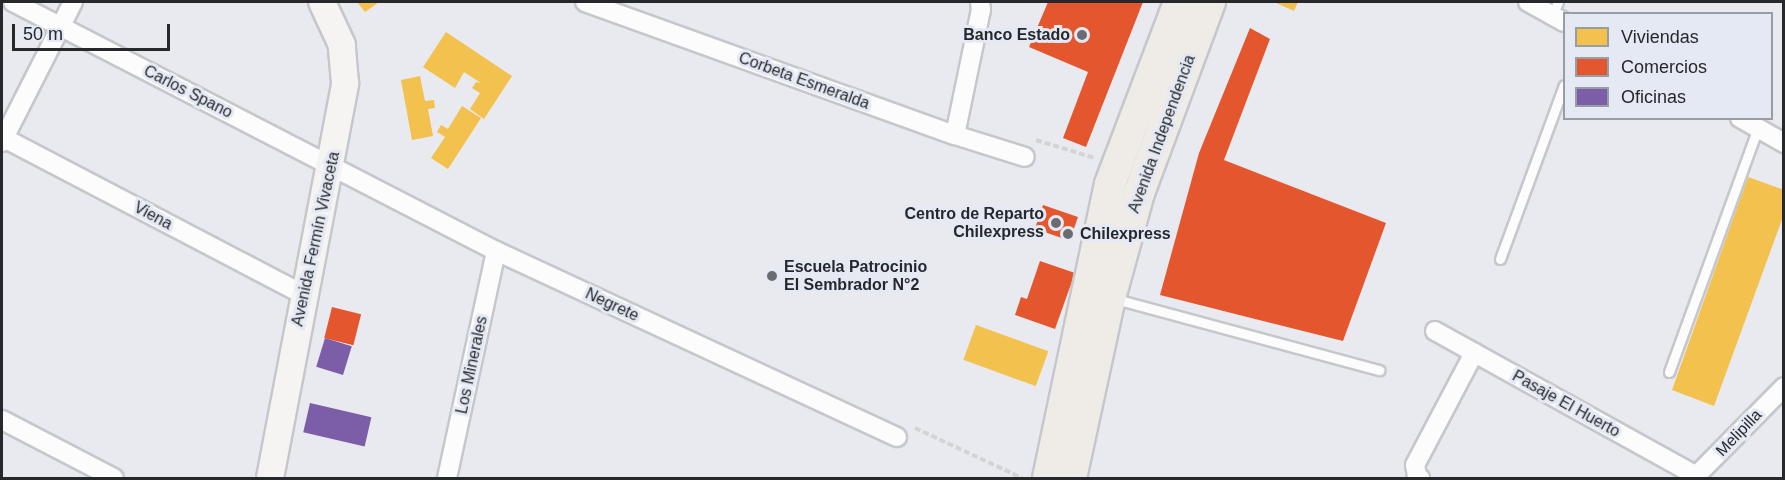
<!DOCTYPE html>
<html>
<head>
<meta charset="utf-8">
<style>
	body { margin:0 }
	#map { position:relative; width:1785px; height:480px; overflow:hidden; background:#e8eaf0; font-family:Arial,sans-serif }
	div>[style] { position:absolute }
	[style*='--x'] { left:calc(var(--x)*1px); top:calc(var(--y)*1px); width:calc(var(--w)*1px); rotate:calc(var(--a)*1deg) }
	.homes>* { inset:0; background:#f2c14e; transform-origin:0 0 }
	.shops>* { inset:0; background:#e4572e; transform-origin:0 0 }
	.offices>* { inset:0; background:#7b5ea7; transform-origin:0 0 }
	.path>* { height:4px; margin-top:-2px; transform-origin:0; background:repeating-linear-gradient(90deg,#d3d4d6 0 6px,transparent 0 9px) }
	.roads { filter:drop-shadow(2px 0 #c5c7cb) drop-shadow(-2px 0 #c5c7cb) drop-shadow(0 2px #c5c7cb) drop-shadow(0 -2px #c5c7cb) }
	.service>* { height:9px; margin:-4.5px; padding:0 4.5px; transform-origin:4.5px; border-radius:4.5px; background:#fcfcfd }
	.minor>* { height:18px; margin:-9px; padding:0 9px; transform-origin:9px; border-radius:9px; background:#fcfcfd }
	.secondary>* { height:26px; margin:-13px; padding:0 13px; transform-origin:13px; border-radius:13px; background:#f6f4f2 }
	.primary>* { height:30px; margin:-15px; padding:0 15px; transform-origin:15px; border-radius:15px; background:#efece7 }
	.dots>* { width:16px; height:16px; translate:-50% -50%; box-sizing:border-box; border:3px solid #e4e9f3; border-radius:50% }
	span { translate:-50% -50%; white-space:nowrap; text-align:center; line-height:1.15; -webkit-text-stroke:6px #e4e9f3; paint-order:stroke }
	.poi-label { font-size:16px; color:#27282c; font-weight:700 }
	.right { translate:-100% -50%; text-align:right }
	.left { translate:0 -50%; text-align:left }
	.street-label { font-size:16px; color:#27282c }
	.frame { position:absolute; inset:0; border:3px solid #27282c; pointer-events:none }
	.legend { position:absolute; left:1563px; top:12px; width:210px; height:108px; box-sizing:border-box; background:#e4e9f3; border:2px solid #989ca3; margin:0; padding:8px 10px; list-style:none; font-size:18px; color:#27282c }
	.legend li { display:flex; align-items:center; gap:12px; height:30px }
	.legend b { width:30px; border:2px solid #989ca3 }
	.scale { position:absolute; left:12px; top:24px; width:158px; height:27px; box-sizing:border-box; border:3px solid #27282c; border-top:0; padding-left:8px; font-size:18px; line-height:21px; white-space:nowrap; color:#27282c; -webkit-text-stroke:4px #e4e9f3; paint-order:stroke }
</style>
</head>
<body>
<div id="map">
	<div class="homes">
		<i style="clip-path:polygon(357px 2px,379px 2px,365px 12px)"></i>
		<i style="clip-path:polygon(1274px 2px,1298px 2px,1294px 11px)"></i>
		<i style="clip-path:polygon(446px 32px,512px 76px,484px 119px,470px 109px,480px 93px,472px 88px,476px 82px,481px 83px,464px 72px,455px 88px,423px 67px)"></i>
		<i style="clip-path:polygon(420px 76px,425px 101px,434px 100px,435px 108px,428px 109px,433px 136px,412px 140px,401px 80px)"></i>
		<i style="clip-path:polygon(462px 106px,481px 118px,448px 169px,431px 158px,445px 137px,437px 132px,441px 125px,448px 129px)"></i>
		<i style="clip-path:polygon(1748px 177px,1784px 190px,1784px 214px,1714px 406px,1672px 390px)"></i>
		<i style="left:976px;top:325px;width:77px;height:37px;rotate:20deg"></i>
	</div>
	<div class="shops">
		<i style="clip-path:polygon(1048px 2px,1143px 2px,1086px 147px,1063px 138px,1088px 72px,1029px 47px)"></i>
		<i style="clip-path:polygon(1250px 28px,1270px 39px,1224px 160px,1386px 223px,1343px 341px,1160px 295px,1199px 153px)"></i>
		<i style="left:1043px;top:205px;width:37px;height:25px;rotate:19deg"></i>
		<i style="clip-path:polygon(1040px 261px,1075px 273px,1055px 329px,1015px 315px,1021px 297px,1027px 299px)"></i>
		<i style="left:332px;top:307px;width:30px;height:32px;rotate:14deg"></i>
	</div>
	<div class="offices">
		<i style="left:325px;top:338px;width:28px;height:30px;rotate:17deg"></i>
		<i style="left:310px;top:403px;width:63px;height:30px;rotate:13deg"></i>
	</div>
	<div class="path">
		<i style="--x:1036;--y:140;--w:62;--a:17"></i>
		<i style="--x:915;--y:428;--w:118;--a:25"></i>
	</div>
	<div class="roads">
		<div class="service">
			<i style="--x:1552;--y:15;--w:14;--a:-65"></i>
			<i style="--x:1500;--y:259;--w:185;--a:-69.8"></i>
			<i style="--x:1112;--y:298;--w:277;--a:15.1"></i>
			<i style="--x:1669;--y:372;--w:260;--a:-70"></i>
		</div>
		<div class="minor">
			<i style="--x:13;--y:2;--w:543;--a:27.27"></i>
			<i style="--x:496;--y:251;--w:442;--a:24.9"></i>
			<i style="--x:585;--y:2;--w:393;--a:19.8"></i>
			<i style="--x:955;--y:135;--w:73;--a:17.4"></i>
			<i style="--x:1528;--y:2;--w:41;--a:29.1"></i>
			<i style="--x:1740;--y:118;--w:51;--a:29.6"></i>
			<i style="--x:955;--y:135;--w:128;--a:-78.3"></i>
			<i style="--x:981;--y:10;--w:8;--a:-97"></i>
			<i style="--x:2;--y:137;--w:341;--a:27.6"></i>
			<i style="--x:2;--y:142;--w:157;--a:-63.1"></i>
			<i style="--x:1435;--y:331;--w:299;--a:29"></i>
			<i style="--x:2;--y:420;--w:126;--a:27.4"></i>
			<i style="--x:447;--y:478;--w:232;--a:-77.8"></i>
			<i style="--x:1420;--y:478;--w:4;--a:-146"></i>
			<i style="--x:1417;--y:476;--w:11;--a:-100"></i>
			<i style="--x:1415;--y:465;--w:127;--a:-62.2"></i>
			<i style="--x:1694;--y:478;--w:128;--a:-45.3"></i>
		</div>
		<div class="secondary">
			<i style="--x:270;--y:478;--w:402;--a:-79.2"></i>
			<i style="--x:345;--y:83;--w:38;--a:-95"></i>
			<i style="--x:342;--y:45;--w:47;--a:-114.9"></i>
		</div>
		<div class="primary">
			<i style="--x:1048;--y:478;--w:300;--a:-78.1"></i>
			<i style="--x:1110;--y:184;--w:195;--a:-69.2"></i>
			<i style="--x:1071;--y:478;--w:184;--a:-77.8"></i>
			<i style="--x:1110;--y:298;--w:109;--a:-74.6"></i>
			<i style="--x:1139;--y:193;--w:204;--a:-69.6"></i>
		</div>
	</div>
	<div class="dots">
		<i style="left:1082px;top:35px;background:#6b6c71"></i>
		<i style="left:1056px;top:223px;background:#6b6c71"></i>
		<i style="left:1068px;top:234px;background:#6b6c71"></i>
		<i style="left:772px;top:276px;background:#6b6c71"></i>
	</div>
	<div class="poi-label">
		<span class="right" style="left:1070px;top:35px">Banco Estado</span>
		<span class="right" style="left:1044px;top:223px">Centro de Reparto<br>Chilexpress</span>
		<span class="left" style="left:1080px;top:234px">Chilexpress</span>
		<span class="left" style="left:784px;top:276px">Escuela Patrocinio<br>El Sembrador N°2</span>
	</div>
	<div class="street-label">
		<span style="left:804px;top:81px;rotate:20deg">Corbeta Esmeralda</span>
		<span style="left:188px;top:92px;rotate:27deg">Carlos Spano</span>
		<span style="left:1162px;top:134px;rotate:-70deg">Avenida Independencia</span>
		<span style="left:153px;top:216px;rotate:28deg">Viena</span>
		<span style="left:316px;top:239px;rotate:-78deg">Avenida Fermín Vivaceta</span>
		<span style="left:612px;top:305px;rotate:25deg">Negrete</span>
		<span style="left:472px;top:365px;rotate:-78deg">Los Minerales</span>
		<span style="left:1566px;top:404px;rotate:29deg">Pasaje El Huerto</span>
		<span style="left:1739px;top:433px;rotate:-46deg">Melipilla</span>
	</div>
	<div class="frame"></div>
	<ul class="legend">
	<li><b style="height:16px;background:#f2c14e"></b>Viviendas</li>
	<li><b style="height:16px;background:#e4572e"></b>Comercios</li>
	<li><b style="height:16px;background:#7b5ea7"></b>Oficinas</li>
	</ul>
	<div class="scale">50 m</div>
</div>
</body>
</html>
